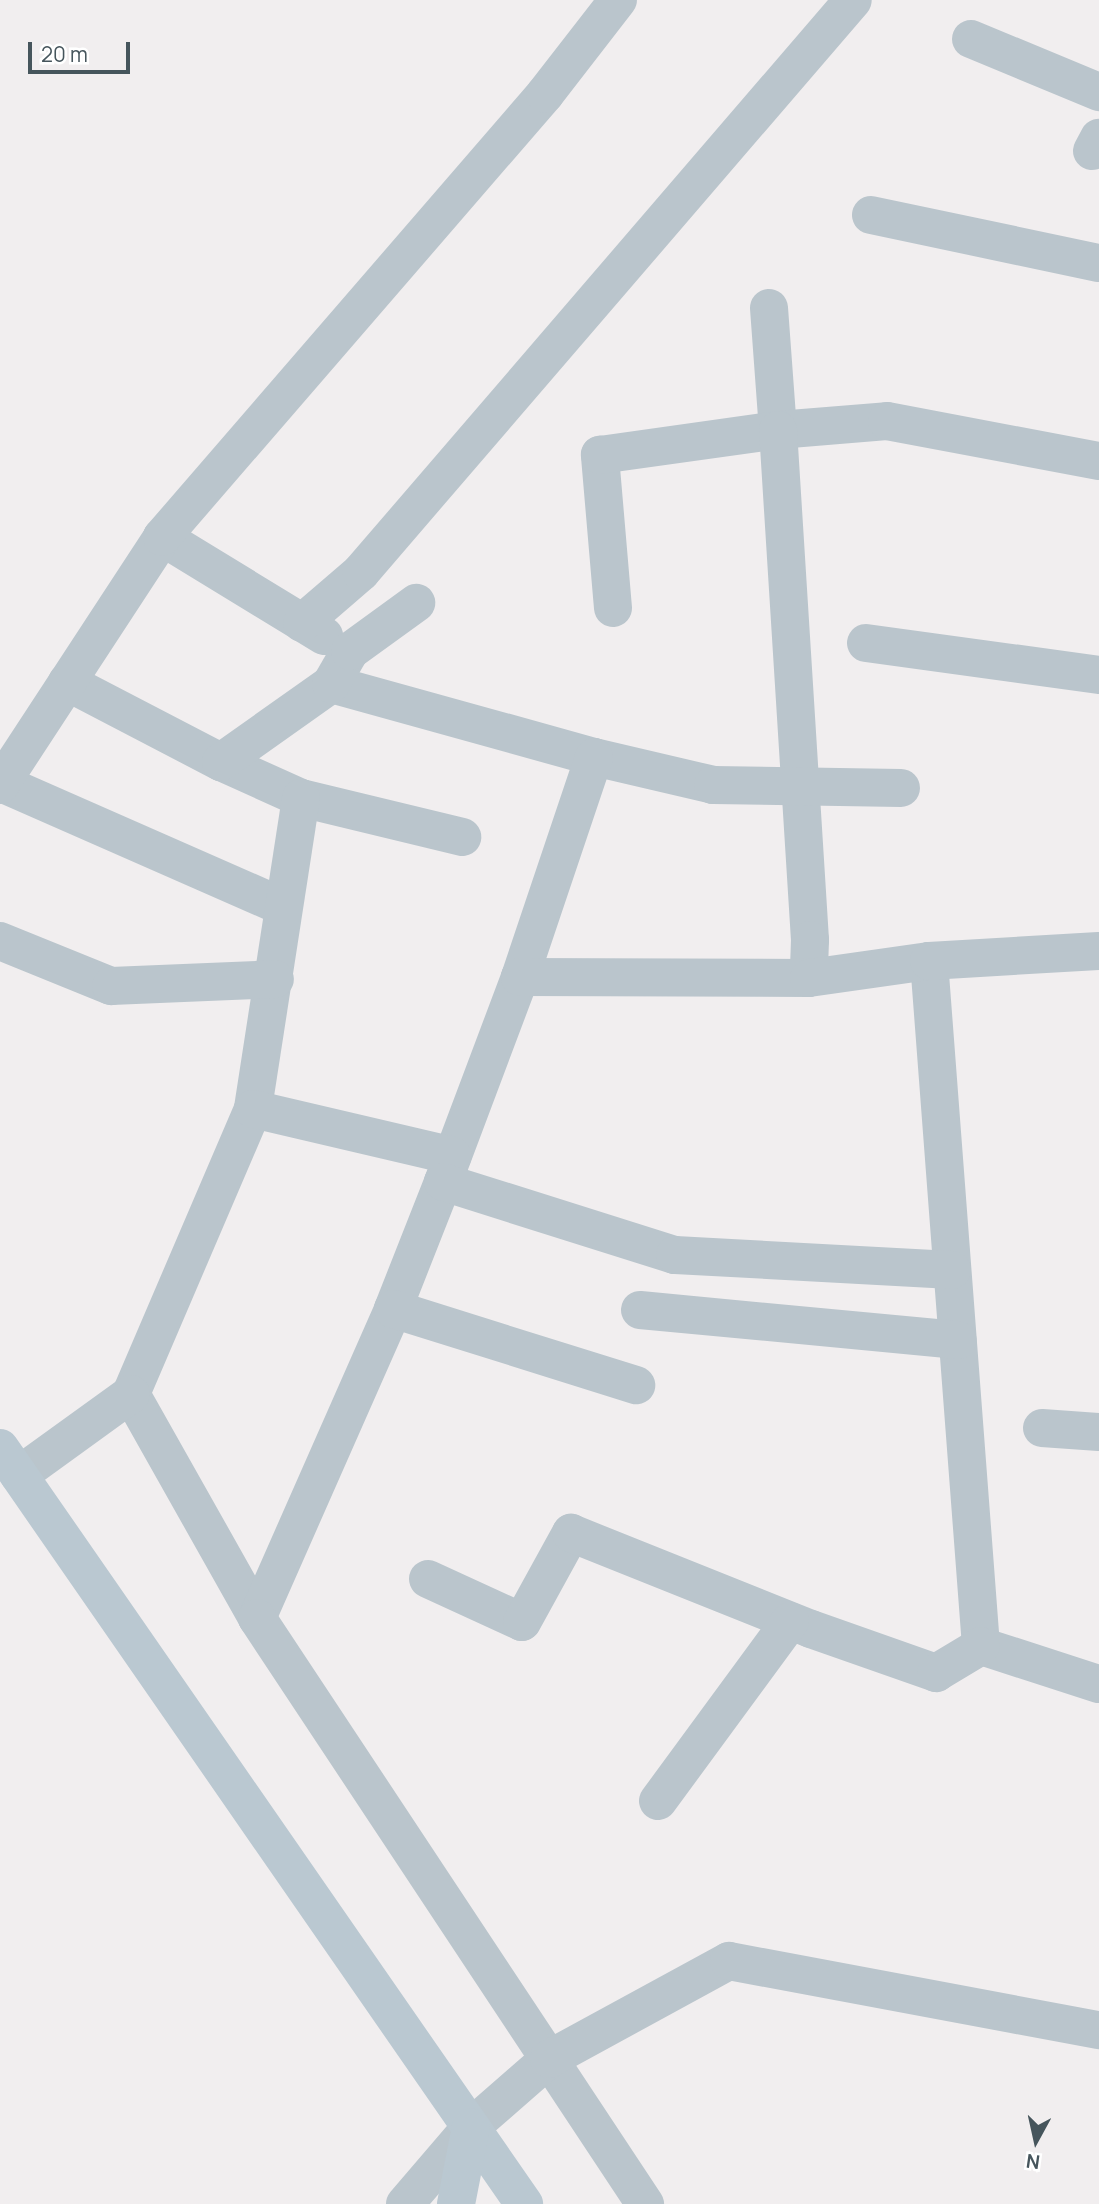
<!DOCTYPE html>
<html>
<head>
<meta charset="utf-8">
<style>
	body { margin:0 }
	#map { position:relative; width:1099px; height:2204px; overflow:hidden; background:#f1eeef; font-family:Manrope,sans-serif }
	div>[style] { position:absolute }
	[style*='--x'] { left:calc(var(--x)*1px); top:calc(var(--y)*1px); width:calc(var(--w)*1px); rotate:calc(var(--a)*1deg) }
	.street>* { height:38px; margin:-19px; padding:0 19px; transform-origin:19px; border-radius:19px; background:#bac5cc }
	.secondary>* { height:38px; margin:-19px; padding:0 19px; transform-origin:19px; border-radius:19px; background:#bac8d1 }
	span { translate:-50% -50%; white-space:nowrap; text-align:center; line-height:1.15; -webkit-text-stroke:5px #fff; paint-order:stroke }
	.north { position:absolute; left:1001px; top:2106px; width:70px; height:70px; -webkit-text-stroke:5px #fff; paint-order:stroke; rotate:188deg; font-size:19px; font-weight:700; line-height:28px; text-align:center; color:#46555c }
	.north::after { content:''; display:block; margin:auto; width:24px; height:32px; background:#46555c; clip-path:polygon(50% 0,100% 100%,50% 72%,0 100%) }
	.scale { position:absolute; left:28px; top:42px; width:102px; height:32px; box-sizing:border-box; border:4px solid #46555c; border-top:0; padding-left:9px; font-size:21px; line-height:24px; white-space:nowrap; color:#46555c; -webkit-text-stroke:5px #fff; paint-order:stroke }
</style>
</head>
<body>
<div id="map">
	<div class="street">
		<i style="--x:971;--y:39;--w:139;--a:22.5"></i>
		<i style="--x:1092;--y:151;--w:15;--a:-62"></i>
		<i style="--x:871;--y:215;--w:233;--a:11.9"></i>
		<i style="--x:769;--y:308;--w:122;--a:85.8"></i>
		<i style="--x:778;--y:430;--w:109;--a:-4.7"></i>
		<i style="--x:887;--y:421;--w:216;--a:10.7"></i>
		<i style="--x:162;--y:537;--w:190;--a:31.4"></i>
		<i style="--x:613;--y:608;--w:154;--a:-94.9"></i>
		<i style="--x:600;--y:455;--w:180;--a:-8"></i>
		<i style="--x:778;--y:430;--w:511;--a:86.41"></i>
		<i style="--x:810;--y:940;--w:38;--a:92"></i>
		<i style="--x:302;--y:623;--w:78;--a:-40.8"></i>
		<i style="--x:361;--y:572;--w:754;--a:-49.3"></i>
		<i style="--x:866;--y:643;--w:235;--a:7.8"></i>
		<i style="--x:67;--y:682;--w:174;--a:27.5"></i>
		<i style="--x:221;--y:762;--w:88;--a:24.2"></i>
		<i style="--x:301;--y:798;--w:166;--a:13.6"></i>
		<i style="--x:331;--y:684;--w:273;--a:15.5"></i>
		<i style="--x:594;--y:757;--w:122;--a:13.2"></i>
		<i style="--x:713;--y:785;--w:188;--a:0.9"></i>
		<i style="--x:221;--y:762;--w:135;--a:-35.3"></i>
		<i style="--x:331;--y:684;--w:38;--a:-60"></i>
		<i style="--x:350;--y:651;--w:82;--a:-36"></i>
		<i style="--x:1;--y:783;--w:308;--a:23.7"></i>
		<i style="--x:0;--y:785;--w:296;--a:-56.8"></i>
		<i style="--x:162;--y:537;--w:586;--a:-49.15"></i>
		<i style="--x:545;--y:94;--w:119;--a:-52.2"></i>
		<i style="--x:301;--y:798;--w:315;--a:98.8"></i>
		<i style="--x:253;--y:1109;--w:310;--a:113.2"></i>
		<i style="--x:131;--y:1394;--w:257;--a:60.6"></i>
		<i style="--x:257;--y:1618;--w:338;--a:-66.2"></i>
		<i style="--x:393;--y:1309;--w:136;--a:-68.5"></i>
		<i style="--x:443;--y:1182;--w:219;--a:-69.4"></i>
		<i style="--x:520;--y:977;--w:232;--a:-71.4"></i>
		<i style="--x:0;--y:941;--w:120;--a:22.1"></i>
		<i style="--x:111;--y:986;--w:164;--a:-2.4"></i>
		<i style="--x:929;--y:961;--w:687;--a:85.66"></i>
		<i style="--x:981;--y:1646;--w:124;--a:17.9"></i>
		<i style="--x:520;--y:977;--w:289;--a:0.2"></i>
		<i style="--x:809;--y:978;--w:121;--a:-8.1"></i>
		<i style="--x:929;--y:961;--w:170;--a:-3.4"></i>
		<i style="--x:253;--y:1109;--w:205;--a:13.2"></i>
		<i style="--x:443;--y:1182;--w:243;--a:17.5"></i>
		<i style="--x:675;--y:1255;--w:277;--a:3.1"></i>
		<i style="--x:393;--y:1309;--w:255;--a:17.4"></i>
		<i style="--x:640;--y:1310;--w:319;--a:5.4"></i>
		<i style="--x:1042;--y:1428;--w:57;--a:4"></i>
		<i style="--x:19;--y:1475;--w:138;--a:-35.9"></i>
		<i style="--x:428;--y:1579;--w:103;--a:24.6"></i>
		<i style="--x:522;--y:1622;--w:102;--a:-61.2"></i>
		<i style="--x:571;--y:1533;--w:258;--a:21.8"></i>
		<i style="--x:811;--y:1629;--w:133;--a:19.4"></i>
		<i style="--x:936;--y:1673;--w:52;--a:-31"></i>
		<i style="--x:257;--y:1618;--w:703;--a:56.49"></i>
		<i style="--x:658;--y:1801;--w:223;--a:-53.7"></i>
		<i style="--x:405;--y:2204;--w:101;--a:-49.4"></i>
		<i style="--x:471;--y:2127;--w:103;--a:-41.1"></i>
		<i style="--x:549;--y:2059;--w:205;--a:-28.6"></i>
		<i style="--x:729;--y:1961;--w:376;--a:10.6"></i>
	</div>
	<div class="secondary">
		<i style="--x:0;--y:1448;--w:920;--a:55.27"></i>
		<i style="--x:456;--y:2204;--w:78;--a:-79"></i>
	</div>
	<div class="north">N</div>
	<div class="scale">20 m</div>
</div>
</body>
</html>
